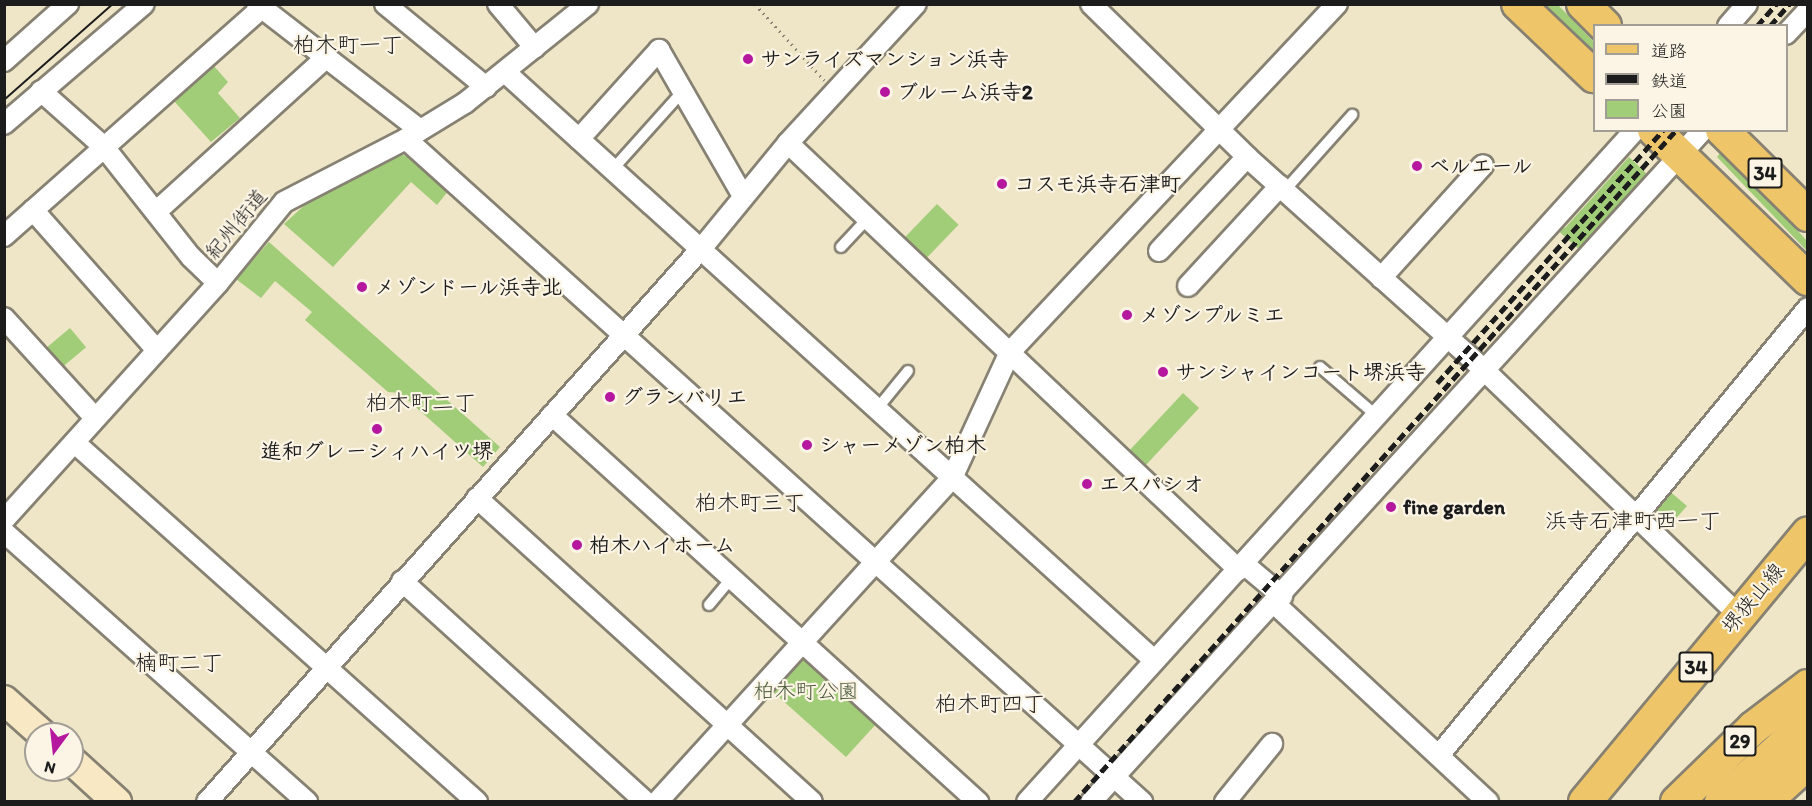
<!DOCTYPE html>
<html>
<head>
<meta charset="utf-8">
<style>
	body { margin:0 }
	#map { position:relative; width:1812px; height:806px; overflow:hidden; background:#efe6c8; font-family:Itim,"Klee One",sans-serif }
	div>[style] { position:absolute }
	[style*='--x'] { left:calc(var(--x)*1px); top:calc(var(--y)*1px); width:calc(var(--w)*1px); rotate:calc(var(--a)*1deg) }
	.green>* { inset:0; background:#a1cc78; transform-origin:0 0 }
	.path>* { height:3px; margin-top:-1.5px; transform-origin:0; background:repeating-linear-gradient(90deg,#868172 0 1.5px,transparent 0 6px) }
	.roads { filter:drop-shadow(2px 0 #868172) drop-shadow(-2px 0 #868172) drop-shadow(0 2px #868172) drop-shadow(0 -2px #868172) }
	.lane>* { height:10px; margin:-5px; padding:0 5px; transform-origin:5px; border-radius:5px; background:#fff }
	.street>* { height:20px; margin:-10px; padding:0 10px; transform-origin:10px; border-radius:10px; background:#fff }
	.secondary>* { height:28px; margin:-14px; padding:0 14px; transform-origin:14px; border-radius:14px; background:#f8e8c3 }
	.primary>* { height:32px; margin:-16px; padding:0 16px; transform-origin:16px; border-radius:16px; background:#eec569 }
	.highway>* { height:33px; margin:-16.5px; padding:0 16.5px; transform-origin:16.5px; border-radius:16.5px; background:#eec569 }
	.tram>* { height:1.5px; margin:-0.75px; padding:0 0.75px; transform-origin:0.75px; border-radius:0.75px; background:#1c1c1c }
	.rail>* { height:4.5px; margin-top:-2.25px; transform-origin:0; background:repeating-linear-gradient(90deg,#1c1c1c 0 9px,transparent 0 13.5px) }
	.dots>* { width:16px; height:16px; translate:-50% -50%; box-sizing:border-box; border:3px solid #fcf5e5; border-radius:50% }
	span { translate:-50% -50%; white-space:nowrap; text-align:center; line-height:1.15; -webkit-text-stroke:4.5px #fcf5e5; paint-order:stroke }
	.shield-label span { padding:2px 4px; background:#fcf5e5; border:2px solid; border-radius:4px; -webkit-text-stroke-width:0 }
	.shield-label { font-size:20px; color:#1c1c1c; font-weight:700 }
	.poi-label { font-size:21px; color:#1c1c1c; font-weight:700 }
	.left { translate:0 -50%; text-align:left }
	.street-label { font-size:21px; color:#1c1c1c }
	.park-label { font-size:21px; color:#4b5a3c }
	.neighbourhood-label { font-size:22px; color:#1c1c1c }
	.frame { position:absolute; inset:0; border:6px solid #1c1c1c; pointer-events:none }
	.legend { position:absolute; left:1593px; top:24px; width:195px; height:108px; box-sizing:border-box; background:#fcf5e5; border:2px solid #a29e95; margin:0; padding:8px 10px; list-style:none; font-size:18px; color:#1c1c1c }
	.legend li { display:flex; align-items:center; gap:12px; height:30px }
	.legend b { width:30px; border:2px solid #a29e95 }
	.north { position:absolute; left:24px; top:722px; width:60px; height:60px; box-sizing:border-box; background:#fcf5e5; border:2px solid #a29e95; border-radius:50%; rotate:195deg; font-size:16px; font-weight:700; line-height:24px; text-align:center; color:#1c1c1c }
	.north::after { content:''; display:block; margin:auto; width:21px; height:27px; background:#b5179e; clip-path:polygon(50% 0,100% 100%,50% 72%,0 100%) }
</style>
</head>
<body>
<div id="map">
	<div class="green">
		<i style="clip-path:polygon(1536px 5px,1558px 5px,1594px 42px,1594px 58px)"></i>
		<i style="clip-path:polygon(213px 65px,228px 82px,218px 93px,240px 118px,211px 142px,174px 101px)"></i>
		<i style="clip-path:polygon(1724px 148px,1807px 241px,1807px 251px,1717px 157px)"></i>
		<i style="clip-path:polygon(402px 155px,412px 157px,449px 190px,437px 205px,411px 182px,333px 267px,284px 224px,308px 202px)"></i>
		<i style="clip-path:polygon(1629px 157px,1648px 175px,1580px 250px,1555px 228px,1559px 224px,1565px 228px)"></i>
		<i style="left:937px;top:204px;width:30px;height:50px;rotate:44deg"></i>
		<i style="clip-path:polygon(269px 242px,500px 447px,483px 467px,400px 393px,388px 392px,305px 320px,312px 312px,275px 281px,261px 298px,236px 279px)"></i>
		<i style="left:70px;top:328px;width:25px;height:34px;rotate:50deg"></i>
		<i style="left:1183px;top:393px;width:22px;height:80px;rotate:43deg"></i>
		<i style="clip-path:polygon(1667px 489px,1687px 506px,1664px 532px,1649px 519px,1649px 510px)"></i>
		<i style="clip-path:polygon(807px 660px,877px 723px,846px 757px,772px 691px,800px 661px)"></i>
	</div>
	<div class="path">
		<i style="--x:755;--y:4;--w:103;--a:47.8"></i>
	</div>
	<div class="roads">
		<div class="lane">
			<i style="--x:613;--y:169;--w:105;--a:-48.1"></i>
			<i style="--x:1285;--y:190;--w:101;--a:-48.2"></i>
			<i style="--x:841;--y:247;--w:40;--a:-47"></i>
			<i style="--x:1320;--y:367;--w:75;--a:40.7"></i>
			<i style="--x:877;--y:409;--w:49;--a:-50.8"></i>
			<i style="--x:709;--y:605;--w:33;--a:-50"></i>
		</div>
		<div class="street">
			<i style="--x:257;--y:4;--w:206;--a:37.7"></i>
			<i style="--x:385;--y:4;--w:131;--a:39.4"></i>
			<i style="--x:498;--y:4;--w:57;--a:49.9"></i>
			<i style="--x:1091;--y:4;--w:219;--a:44.4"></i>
			<i style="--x:1247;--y:157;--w:319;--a:41.9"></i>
			<i style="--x:1484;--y:370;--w:354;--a:43.9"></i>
			<i style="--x:1728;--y:26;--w:29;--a:-49"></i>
			<i style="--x:1786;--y:34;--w:33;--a:-47"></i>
			<i style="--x:4;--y:61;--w:86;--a:-41.7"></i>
			<i style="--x:505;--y:72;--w:876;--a:42.18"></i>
			<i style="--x:41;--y:91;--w:84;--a:41.6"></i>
			<i style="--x:104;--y:147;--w:140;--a:51.7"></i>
			<i style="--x:191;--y:257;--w:37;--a:44"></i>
			<i style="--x:4;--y:124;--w:184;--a:-40.6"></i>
			<i style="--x:406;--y:139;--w:991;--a:42.01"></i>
			<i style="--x:579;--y:139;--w:120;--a:-48"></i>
			<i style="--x:659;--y:50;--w:168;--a:60.1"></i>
			<i style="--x:788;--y:143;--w:621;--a:43.43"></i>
			<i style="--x:33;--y:210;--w:187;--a:48.5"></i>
			<i style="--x:158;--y:210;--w:228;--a:-42.2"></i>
			<i style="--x:4;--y:236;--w:344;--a:-41.5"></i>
			<i style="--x:1159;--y:251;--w:129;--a:-46.9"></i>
			<i style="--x:1381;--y:278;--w:152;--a:-47.9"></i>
			<i style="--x:1188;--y:286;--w:136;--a:-47.4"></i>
			<i style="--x:4;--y:318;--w:135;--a:47.7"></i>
			<i style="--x:552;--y:415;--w:576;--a:42.25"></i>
			<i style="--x:75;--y:443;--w:539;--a:41.77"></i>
			<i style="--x:477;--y:498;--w:452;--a:42.2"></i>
			<i style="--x:4;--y:520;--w:319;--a:-47.9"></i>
			<i style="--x:218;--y:283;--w:104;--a:-50.8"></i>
			<i style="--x:284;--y:202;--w:137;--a:-27.3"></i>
			<i style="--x:406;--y:139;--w:69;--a:-31.4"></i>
			<i style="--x:465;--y:103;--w:158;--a:-38.8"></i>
			<i style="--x:4;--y:532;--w:406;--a:41.7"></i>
			<i style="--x:1244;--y:564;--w:50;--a:40.1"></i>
			<i style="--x:402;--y:581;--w:329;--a:42.2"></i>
			<i style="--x:1275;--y:604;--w:291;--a:42.9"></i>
			<i style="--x:1440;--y:754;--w:578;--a:-50.47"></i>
			<i style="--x:207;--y:802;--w:742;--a:-48.23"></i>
			<i style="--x:701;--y:249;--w:137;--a:-50.6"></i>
			<i style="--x:788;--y:143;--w:189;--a:-47.4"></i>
			<i style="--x:657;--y:802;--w:438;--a:-47.7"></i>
			<i style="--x:952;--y:478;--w:139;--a:-65.3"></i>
			<i style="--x:1010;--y:352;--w:478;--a:-46.8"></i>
			<i style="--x:1027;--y:802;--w:906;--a:-47.86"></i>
			<i style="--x:1091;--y:802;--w:909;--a:-47.68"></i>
			<i style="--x:1225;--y:802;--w:75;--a:-51"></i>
		</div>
		<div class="secondary">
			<i style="--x:4;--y:700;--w:51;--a:41.8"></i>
			<i style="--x:72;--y:761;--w:61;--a:42.3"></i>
		</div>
		<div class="primary">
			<i style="--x:1518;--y:4;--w:105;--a:43.5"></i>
			<i style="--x:1583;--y:4;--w:31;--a:45"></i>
			<i style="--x:1654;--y:130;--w:214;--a:44.1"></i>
			<i style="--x:1722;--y:130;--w:121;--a:44.7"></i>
			<i style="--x:1585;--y:802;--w:349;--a:-50.3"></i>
			<i style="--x:1677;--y:802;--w:106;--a:-44.2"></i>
			<i style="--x:1753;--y:728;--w:69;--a:-37.4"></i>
		</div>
		<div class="highway">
			<i style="--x:1721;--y:802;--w:118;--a:-42.6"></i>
			<i style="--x:1763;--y:802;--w:61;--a:-42.3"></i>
		</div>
	</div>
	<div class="tram">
		<i style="--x:4;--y:100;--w:145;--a:-41.4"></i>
	</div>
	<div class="rail">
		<i style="--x:1757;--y:26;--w:29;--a:-49"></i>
		<i style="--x:1770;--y:26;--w:29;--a:-49"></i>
		<i style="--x:1437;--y:383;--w:339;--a:-48.2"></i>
		<i style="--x:1074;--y:802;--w:902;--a:-48.14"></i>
	</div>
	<div class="dots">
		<i style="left:748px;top:59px;background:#b5179e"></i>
		<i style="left:885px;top:92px;background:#b5179e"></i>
		<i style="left:1417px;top:166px;background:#b5179e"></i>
		<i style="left:1002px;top:184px;background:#b5179e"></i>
		<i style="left:362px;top:287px;background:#b5179e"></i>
		<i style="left:1127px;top:315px;background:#b5179e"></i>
		<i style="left:1163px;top:372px;background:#b5179e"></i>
		<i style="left:610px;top:397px;background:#b5179e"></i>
		<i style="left:377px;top:429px;background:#b5179e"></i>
		<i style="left:807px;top:445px;background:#b5179e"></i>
		<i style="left:1087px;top:484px;background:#b5179e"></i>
		<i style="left:1391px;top:507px;background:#b5179e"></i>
		<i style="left:577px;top:545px;background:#b5179e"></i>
	</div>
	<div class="shield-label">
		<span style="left:1765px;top:173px">34</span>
		<span style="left:1696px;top:667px">34</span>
		<span style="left:1740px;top:741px">29</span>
	</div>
	<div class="poi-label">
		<span class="left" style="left:760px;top:59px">サンライズマンション浜寺</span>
		<span class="left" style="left:897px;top:92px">ブルーム浜寺2</span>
		<span class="left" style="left:1429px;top:166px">ベルエール</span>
		<span class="left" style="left:1014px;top:184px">コスモ浜寺石津町</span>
		<span class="left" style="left:374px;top:287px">メゾンドール浜寺北</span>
		<span class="left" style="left:1139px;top:315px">メゾンプルミエ</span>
		<span class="left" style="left:1175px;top:372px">サンシャインコート堺浜寺</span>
		<span class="left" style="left:622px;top:397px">グランバリエ</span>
		<span class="left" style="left:819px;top:445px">シャーメゾン柏木</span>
		<span style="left:377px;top:451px">進和グレーシィハイツ堺</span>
		<span class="left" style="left:1099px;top:484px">エスパシオ</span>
		<span class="left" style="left:1403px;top:507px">fine garden</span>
		<span class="left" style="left:589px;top:545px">柏木ハイホーム</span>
	</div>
	<div class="street-label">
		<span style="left:236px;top:224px;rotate:-50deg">紀州街道</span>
		<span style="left:1753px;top:598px;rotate:-50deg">堺狭山線</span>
	</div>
	<div class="park-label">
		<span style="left:806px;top:691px">柏木町公園</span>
	</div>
	<div class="neighbourhood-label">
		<span style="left:348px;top:45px">柏木町一丁</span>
		<span style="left:421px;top:403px">柏木町二丁</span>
		<span style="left:750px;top:503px">柏木町三丁</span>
		<span style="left:1633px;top:521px">浜寺石津町西一丁</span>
		<span style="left:179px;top:663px">楠町二丁</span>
		<span style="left:990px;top:704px">柏木町四丁</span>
	</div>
	<div class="frame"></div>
	<ul class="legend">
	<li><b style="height:8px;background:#eec569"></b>道路</li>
	<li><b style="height:8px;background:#1c1c1c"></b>鉄道</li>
	<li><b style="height:16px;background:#a1cc78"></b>公園</li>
	</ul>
	<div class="north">N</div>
</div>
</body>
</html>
